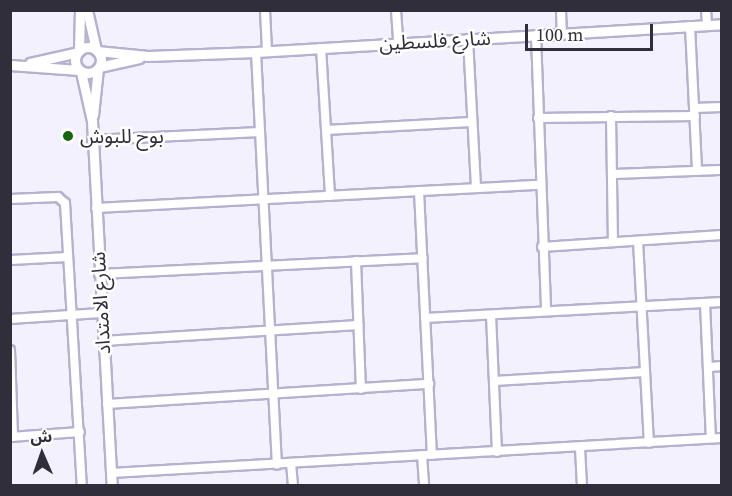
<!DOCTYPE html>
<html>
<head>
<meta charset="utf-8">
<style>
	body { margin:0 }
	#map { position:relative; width:732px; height:496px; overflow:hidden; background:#f4f1fe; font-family:"Source Serif 4","Noto Sans Arabic",serif }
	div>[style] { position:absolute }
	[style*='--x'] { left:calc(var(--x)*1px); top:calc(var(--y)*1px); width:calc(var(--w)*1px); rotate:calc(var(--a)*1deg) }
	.roads { filter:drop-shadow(2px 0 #b7b1d0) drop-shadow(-2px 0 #b7b1d0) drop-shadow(0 2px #b7b1d0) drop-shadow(0 -2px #b7b1d0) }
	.minor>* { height:8px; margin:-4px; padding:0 4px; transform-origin:4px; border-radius:4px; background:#fff }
	.tertiary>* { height:9px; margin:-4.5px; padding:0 4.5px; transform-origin:4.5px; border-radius:4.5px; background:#fff }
	.tertiary>.ring { margin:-4.5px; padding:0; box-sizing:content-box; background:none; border:9px solid #fff; border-radius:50% }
	.dots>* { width:16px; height:16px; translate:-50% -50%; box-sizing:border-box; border:3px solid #fff; border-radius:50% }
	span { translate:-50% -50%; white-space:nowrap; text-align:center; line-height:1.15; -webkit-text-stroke:5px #fff; paint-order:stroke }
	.street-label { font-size:20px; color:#302e3a }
	.poi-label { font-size:20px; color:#302e3a }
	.left { translate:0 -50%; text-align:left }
	.frame { position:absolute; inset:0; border:12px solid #302e3a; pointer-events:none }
	.north { position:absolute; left:12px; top:424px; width:60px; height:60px; -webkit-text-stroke:4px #fff; paint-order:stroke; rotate:358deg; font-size:16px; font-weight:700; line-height:24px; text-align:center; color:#302e3a }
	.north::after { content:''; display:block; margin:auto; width:21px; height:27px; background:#302e3a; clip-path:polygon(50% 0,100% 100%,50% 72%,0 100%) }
	.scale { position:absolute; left:525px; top:24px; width:128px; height:27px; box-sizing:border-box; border:3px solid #302e3a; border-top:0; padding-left:8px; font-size:18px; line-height:21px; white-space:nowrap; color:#302e3a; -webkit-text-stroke:4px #fff; paint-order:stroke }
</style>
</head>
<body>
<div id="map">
	<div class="roads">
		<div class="minor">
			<i style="--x:265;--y:10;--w:41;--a:87.2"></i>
			<i style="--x:396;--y:10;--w:32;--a:86"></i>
			<i style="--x:561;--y:10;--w:23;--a:88"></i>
			<i style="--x:706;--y:10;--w:15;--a:86"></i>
			<i style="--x:690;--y:26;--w:145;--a:87.2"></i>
			<i style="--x:536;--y:35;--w:276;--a:87.9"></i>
			<i style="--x:468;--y:39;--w:148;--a:86.9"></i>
			<i style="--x:321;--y:48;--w:148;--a:86.5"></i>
			<i style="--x:256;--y:52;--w:413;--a:87.1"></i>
			<i style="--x:694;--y:108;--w:28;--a:-2"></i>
			<i style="--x:611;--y:116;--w:126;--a:89.1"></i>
			<i style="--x:538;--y:118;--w:157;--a:-0.7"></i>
			<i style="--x:326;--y:130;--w:145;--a:-3.2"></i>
			<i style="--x:92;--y:140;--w:168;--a:-2.7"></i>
			<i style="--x:612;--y:174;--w:110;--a:-2.1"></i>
			<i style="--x:419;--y:191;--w:264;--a:87.2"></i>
			<i style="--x:10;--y:199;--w:48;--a:-2.4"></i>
			<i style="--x:58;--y:197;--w:9;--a:41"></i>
			<i style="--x:65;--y:203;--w:284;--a:86.6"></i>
			<i style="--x:96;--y:208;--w:444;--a:-3"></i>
			<i style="--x:638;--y:241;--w:202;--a:86.9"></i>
			<i style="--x:542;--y:247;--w:180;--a:-3.8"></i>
			<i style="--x:10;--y:260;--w:58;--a:-3"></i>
			<i style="--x:356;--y:261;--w:128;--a:87.8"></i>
			<i style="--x:99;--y:274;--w:324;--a:-2.8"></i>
			<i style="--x:705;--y:303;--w:135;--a:87.5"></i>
			<i style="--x:491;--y:315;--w:137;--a:87.5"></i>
			<i style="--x:425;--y:318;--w:297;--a:-3.1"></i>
			<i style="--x:10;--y:319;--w:91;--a:-3.8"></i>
			<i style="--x:103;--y:341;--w:256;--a:-3.6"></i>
			<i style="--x:10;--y:350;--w:87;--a:88"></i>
			<i style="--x:710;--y:367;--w:12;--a:-5"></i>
			<i style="--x:494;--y:381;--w:151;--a:-3.4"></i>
			<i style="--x:107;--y:404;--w:323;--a:-3.6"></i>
			<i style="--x:10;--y:437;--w:70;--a:-4.1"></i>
			<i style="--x:580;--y:448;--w:38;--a:87"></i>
			<i style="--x:422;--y:455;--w:31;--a:86"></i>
			<i style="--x:291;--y:463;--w:23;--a:85"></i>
			<i style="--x:111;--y:473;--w:612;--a:-3.28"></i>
		</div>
		<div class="tertiary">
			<i style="--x:87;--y:10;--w:41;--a:77.3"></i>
			<i class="ring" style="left:75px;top:47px;width:17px;height:17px"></i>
			<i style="--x:79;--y:51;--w:41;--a:-88.6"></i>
			<i style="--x:97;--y:51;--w:51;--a:5.6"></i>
			<i style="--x:148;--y:56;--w:108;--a:-2.1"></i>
			<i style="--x:256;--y:52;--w:467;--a:-3.4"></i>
			<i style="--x:30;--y:63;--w:49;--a:-12.9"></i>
			<i style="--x:10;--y:65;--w:69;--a:4.1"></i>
			<i style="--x:99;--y:67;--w:41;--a:-12.7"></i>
			<i style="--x:81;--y:72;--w:50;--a:77.3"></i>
			<i style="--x:92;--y:121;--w:366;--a:86.9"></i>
			<i style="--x:93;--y:115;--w:47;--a:-83.9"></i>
		</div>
	</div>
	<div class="dots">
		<i style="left:68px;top:136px;background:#12680e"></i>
	</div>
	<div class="street-label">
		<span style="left:435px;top:41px;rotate:-3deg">شارع فلسطين</span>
		<span style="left:101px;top:303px;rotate:-93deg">شارع الامتداد</span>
	</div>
	<div class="poi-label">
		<span class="left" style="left:80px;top:136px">بوح للبوش</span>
	</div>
	<div class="frame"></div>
	<div class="north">ش</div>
	<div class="scale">100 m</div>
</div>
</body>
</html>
